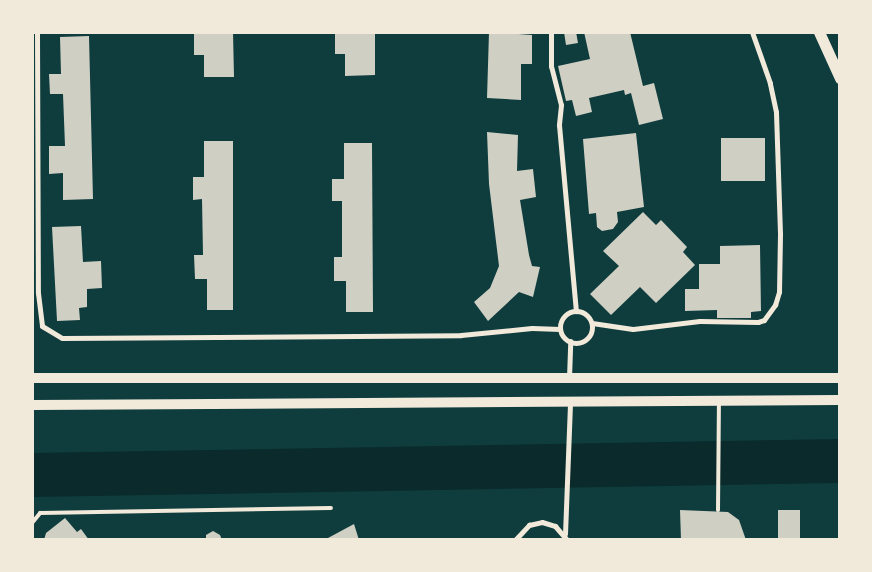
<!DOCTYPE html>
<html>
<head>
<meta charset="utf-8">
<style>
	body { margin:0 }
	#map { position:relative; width:872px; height:572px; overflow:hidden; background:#0f3d3e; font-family:"Varela Round",sans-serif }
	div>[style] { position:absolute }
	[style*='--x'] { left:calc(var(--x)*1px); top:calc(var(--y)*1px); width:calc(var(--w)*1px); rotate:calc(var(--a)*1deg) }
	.water>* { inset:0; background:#0a2a2b; transform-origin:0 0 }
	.building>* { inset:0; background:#cfcfc3; transform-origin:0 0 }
	.service>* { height:4px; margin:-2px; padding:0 2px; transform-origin:2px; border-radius:2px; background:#f1e9da }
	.minor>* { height:5px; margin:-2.5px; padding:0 2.5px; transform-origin:2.5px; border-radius:2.5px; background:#f1e9da }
	.minor>.ring { margin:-2.5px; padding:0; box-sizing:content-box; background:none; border:5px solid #f1e9da; border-radius:50% }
	.secondary>* { height:10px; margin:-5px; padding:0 5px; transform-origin:5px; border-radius:5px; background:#f1e9da }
	.primary>* { height:11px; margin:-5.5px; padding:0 5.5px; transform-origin:5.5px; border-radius:5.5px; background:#f1e9da }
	span { translate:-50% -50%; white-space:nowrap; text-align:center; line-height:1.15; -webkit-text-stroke:5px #f1e9da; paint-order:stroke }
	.frame { position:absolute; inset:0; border:34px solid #f1e9da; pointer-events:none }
</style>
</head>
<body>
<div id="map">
	<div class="water">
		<i style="left:839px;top:439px;width:44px;height:807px;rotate:89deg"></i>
	</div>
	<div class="building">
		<i style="clip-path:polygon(194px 32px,233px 32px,234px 77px,204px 77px,204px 55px,194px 55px)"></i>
		<i style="clip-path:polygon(335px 32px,375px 32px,375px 75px,345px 76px,345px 54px,335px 54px)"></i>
		<i style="clip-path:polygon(489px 32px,532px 35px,532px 64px,521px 64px,521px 100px,487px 98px)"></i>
		<i style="clip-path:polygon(564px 32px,576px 32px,578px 43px,566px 45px)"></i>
		<i style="clip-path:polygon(584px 32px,630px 32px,643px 86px,654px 83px,663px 119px,639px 125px,631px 93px,625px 95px,624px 90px,589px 98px,592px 112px,576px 116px,572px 100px,566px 101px,558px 66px,590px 59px)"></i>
		<i style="clip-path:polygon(89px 36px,93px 199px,63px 200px,63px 173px,49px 174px,49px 146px,65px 146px,63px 94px,50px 94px,49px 74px,61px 74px,60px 37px)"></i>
		<i style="clip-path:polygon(487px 132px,518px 135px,517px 171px,533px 169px,536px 197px,520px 200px,529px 255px,532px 266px,540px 267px,533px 297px,519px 292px,488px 321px,474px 302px,490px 288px,499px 266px,489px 184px)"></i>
		<i style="clip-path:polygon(636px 133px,644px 207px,617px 212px,618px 222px,613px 229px,602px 231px,597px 227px,596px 213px,589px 214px,583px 139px)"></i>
		<i style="left:721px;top:138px;width:44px;height:43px"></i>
		<i style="clip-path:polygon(204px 141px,233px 141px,233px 310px,207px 310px,207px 279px,195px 279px,194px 255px,203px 255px,202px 199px,193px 200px,193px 177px,204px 177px)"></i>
		<i style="clip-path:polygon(344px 143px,372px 143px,373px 312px,346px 312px,346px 281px,334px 281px,334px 257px,342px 257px,342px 201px,332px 201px,332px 179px,344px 179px)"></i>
		<i style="clip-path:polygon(643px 212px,656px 225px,661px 220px,687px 247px,683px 252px,695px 265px,656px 303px,640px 287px,611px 315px,590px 294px,619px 266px,603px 251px)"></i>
		<i style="clip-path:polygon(81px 226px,83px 262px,101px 261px,102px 288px,87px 289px,87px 307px,79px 308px,80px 320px,57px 321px,52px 227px)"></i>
		<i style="clip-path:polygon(760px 245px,761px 311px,751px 312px,751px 318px,717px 318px,717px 310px,685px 311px,685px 289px,699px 289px,699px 264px,720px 264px,720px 246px)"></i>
		<i style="clip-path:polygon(680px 510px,728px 512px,739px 520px,746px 540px,681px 540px)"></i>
		<i style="left:778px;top:510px;width:22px;height:30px"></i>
		<i style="clip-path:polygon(65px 518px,77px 532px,81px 529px,89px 540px,44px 540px,46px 533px)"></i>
		<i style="clip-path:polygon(354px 524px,359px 540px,328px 540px,328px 538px)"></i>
		<i style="clip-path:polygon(213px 531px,220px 535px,222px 540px,206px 540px,206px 535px)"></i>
	</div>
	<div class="service">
		<i style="--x:718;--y:510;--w:107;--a:-89.5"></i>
		<i style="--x:32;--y:523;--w:13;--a:-51"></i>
		<i style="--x:40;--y:513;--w:291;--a:-1"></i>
	</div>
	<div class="minor">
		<i style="--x:37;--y:32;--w:261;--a:89.8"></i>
		<i style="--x:38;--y:293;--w:33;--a:83"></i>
		<i style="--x:42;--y:326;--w:23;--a:31"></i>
		<i style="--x:62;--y:338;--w:399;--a:-0.4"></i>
		<i style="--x:461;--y:335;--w:71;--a:-5.6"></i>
		<i style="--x:532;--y:328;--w:28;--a:2"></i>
		<i style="--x:551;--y:32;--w:34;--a:90"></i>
		<i style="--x:551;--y:66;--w:40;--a:75.6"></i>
		<i style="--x:561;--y:105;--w:20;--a:96"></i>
		<i style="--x:559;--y:125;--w:187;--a:84.8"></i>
		<i class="ring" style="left:560px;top:311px;width:27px;height:27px"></i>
		<i style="--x:592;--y:323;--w:41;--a:8.3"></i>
		<i style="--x:633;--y:329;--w:67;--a:-6.8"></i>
		<i style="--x:700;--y:321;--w:58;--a:1"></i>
		<i style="--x:758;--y:322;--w:6;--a:-18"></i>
		<i style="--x:764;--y:320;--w:19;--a:-54"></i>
		<i style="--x:775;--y:305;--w:14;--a:-73"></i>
		<i style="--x:779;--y:292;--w:59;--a:-89"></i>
		<i style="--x:780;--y:233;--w:121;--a:-91.9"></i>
		<i style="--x:776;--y:112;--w:30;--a:-102"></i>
		<i style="--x:770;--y:83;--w:54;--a:-109.4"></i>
		<i style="--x:569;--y:378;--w:37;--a:-88"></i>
		<i style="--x:565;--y:534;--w:131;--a:-87.8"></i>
		<i style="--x:515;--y:540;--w:21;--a:-47"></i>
		<i style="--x:529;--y:525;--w:13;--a:-13"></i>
		<i style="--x:542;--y:522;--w:14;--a:17"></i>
		<i style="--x:555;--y:526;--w:18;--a:49"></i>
	</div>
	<div class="secondary">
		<i style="--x:32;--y:378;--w:808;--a:0"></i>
		<i style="--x:32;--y:405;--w:808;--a:-0.35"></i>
	</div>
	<div class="primary">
		<i style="--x:819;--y:32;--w:51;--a:65.5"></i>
	</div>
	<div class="frame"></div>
</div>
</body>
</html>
